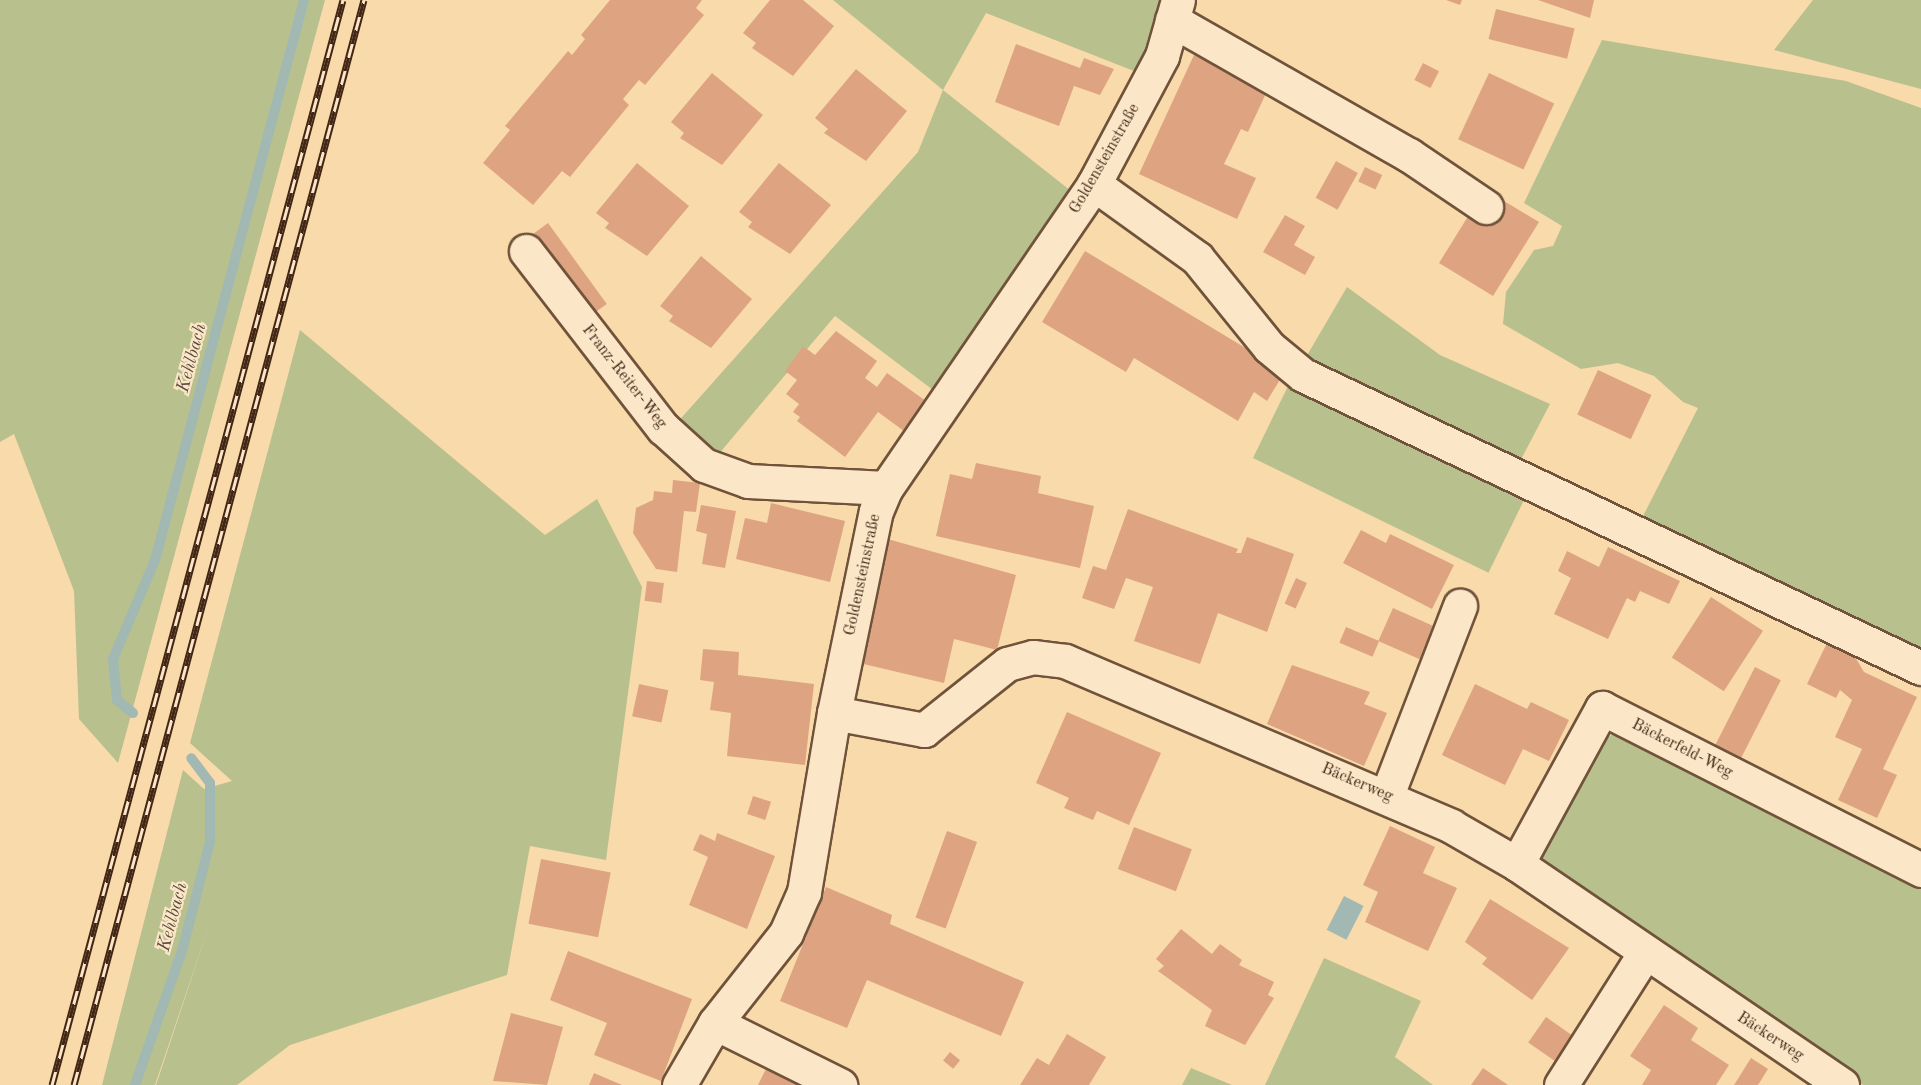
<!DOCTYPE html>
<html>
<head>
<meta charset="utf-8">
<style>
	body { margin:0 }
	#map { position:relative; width:1921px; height:1085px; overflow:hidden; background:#f9daab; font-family:"Old Standard TT",serif }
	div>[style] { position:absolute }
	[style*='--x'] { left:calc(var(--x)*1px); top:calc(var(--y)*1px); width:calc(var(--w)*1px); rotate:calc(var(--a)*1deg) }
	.green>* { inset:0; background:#b8c18d; transform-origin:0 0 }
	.water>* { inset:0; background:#a1b8b3; transform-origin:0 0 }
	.stream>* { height:10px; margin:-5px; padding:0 5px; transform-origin:5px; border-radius:5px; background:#a1b8b3 }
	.building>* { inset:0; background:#dea482; transform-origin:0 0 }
	.roads { filter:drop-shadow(2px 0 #70533a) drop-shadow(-2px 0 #70533a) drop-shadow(0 2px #70533a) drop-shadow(0 -2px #70533a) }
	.minor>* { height:33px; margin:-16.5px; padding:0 16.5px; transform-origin:16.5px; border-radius:16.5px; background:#fbe7c8 }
	.rail>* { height:7px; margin-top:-3.5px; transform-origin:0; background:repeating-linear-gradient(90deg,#fbe7c8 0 14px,#422615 0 28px); box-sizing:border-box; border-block:2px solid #422615 }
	span { translate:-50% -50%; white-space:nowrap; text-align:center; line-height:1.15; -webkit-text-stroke:4.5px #fbe7c8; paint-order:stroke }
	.street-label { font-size:16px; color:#422615 }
	.water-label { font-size:18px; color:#5a4a3c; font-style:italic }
</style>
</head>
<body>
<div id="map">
	<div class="green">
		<i style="clip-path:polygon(0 0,325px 0,118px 763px,79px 719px,74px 591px,14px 434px,0 442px)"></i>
		<i style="clip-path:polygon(833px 0,1165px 0,1139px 73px,986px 13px,943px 90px,1071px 191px,937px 393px,835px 316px,717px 456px,675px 425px,918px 152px,943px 90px)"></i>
		<i style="clip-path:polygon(1813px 0,1921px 0,1921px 89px,1774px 50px)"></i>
		<i style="clip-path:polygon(1602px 40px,1846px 81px,1921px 108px,1921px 655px,1639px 524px,1698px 408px,1683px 402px,1654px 376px,1618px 363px,1581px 369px,1503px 324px,1506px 292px,1534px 250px,1553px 246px,1562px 226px,1524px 203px)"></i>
		<i style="clip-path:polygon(1347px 287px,1440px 355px,1550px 404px,1517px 467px,1302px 364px)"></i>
		<i style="clip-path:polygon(300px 330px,545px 535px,597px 499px,642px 587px,606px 860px,530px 846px,507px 975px,290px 1045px,237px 1085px,156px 1085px,211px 920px,155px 1085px,102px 1085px,183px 770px,204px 789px,232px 781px,190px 743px)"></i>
		<i style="left:1292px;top:378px;width:262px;height:89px;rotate:26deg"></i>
		<i style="clip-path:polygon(1613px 734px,1633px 734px,1921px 883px,1921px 1085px,1863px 1085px,1533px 865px,1599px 744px)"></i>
		<i style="clip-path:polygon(1324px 958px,1421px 1001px,1395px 1057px,1433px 1085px,1265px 1085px)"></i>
		<i style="clip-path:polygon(1191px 1068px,1232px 1085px,1182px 1085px)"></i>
	</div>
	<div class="water">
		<i style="left:1344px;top:896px;width:22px;height:38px;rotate:27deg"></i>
	</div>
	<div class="stream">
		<i style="--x:133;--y:713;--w:21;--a:-141"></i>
		<i style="--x:117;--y:700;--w:41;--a:-95.6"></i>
		<i style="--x:113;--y:659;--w:108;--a:-67"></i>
		<i style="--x:155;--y:560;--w:579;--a:-75.1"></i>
		<i style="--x:135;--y:1085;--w:142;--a:-70.7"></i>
		<i style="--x:182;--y:951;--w:113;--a:-75.6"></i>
		<i style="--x:210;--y:842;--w:59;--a:-90"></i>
		<i style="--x:210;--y:783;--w:31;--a:-127"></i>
	</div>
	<div class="building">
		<i style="clip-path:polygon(610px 0,702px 0,696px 8px,704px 15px,645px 85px,639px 80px,623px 99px,629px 105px,570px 177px,562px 171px,533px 205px,483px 163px,510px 130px,505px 126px,568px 51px,572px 55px,585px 39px,581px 35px)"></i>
		<i style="clip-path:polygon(770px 0,803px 0,834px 26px,793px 76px,752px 48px,756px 43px,743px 33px)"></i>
		<i style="clip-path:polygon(1446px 0,1462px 0,1460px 5px)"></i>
		<i style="clip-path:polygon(1538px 0,1594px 0,1590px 18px)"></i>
		<i style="left:1496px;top:9px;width:81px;height:31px;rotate:14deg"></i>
		<i style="clip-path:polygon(1016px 44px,1080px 68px,1084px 58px,1114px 69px,1100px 95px,1074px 86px,1059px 126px,995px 102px)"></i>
		<i style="clip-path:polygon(1194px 55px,1268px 89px,1248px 132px,1241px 129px,1224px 164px,1256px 178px,1237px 219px,1139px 174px)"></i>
		<i style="left:1423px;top:63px;width:18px;height:19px;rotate:27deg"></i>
		<i style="clip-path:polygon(856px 69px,907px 111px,866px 161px,824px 133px,828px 129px,815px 118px)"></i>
		<i style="clip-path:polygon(712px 73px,763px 115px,722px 165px,680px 138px,684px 133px,671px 122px)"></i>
		<i style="left:1489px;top:73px;width:72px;height:73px;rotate:25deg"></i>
		<i style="left:1336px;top:161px;width:25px;height:42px;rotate:29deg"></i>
		<i style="clip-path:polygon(637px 163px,689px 206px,647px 256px,605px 228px,609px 223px,596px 213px)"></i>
		<i style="clip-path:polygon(779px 163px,831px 205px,790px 254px,748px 227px,752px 222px,739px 212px)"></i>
		<i style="left:1365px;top:167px;width:19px;height:16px;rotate:25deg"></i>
		<i style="clip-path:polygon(1504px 201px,1539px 222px,1493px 296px,1439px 263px,1472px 210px,1491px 222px)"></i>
		<i style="clip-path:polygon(1285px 215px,1305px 226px,1294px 245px,1315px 257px,1305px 275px,1263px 252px)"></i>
		<i style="left:548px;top:223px;width:100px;height:19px;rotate:54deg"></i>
		<i style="clip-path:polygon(1085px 251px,1272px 364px,1267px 370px,1281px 378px,1267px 401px,1254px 392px,1238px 421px,1134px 358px,1126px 372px,1042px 322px)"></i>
		<i style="clip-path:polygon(701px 256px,752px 299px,711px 348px,669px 321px,673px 316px,660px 306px)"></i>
		<i style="clip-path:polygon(836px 331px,877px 361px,865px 378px,877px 387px,887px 373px,930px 404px,908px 434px,878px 412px,845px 457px,797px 421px,800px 417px,793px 412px,799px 404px,786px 394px,797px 380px,785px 371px,803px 346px,815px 355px)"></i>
		<i style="left:1598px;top:370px;width:59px;height:49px;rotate:25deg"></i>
		<i style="clip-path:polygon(976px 463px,1041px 476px,1038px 493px,1094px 506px,1080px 568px,936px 536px,950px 474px,972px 479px)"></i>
		<i style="clip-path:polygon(673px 480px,700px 483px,696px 512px,684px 511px,677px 572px,656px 569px,633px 533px,636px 508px,653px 500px,654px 491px,672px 493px)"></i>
		<i style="clip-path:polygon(771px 503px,845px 521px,830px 582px,736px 559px,745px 518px,767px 523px)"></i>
		<i style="clip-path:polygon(701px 505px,736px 511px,725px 568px,702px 564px,707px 534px,696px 531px)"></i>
		<i style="clip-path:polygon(1128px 509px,1238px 549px,1236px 553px,1241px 553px,1247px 537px,1294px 554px,1267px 632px,1218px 613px,1200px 664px,1134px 641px,1153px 587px,1126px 578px,1114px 609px,1082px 598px,1093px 566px,1106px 570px)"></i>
		<i style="clip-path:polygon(1361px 530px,1386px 543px,1390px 534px,1454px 565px,1432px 609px,1343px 563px)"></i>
		<i style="clip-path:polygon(884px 538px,1016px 575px,997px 650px,954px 639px,944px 683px,855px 662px)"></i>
		<i style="clip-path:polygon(1608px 547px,1680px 581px,1669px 604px,1640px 591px,1635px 602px,1627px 598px,1608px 639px,1554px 614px,1571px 578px,1558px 571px,1567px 551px,1599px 567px)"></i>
		<i style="left:1296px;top:578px;width:12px;height:28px;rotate:24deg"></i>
		<i style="left:647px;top:581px;width:17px;height:20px;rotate:7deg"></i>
		<i style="left:1711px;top:597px;width:62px;height:72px;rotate:33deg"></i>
		<i style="left:1393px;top:608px;width:49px;height:36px;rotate:24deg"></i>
		<i style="left:1346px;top:627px;width:36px;height:17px;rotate:23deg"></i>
		<i style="clip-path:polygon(1827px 643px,1855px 657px,1864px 672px,1917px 697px,1883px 769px,1897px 775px,1877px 818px,1838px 800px,1862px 749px,1835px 737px,1852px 700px,1840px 690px,1836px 698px,1807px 684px)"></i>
		<i style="clip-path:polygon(703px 649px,739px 652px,738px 675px,814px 684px,805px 765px,727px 756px,731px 713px,710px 710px,714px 682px,700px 680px)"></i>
		<i style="clip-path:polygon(1292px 665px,1370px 692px,1364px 704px,1387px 713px,1364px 766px,1267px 724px)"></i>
		<i style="left:1755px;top:667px;width:29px;height:90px;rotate:27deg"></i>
		<i style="left:639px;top:684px;width:30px;height:33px;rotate:12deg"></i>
		<i style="clip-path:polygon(1475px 684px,1527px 709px,1531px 702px,1569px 720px,1549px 761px,1523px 749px,1505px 785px,1442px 755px)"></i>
		<i style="clip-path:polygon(1067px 712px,1161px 753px,1129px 825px,1097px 811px,1093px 820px,1064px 808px,1069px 798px,1036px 783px)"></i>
		<i style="left:753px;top:796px;width:19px;height:19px;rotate:18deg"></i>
		<i style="clip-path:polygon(1390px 826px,1435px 847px,1423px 873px,1457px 888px,1428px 951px,1365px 922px,1378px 892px,1363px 885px)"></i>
		<i style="left:1134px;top:827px;width:62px;height:45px;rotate:21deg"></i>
		<i style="left:947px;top:831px;width:32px;height:92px;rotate:20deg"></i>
		<i style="clip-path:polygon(717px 833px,775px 856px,747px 929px,689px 905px,708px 857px,693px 850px,700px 834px,715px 841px)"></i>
		<i style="left:541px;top:859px;width:71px;height:66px;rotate:11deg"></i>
		<i style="clip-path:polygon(826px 887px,892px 915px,890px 924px,1024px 982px,1001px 1036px,867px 980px,847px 1028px,780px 1001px)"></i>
		<i style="clip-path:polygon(1490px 899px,1569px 948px,1532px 1000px,1482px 964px,1487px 958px,1465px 942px)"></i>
		<i style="clip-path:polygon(1181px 929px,1212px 954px,1220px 944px,1242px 960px,1239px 965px,1274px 982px,1268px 995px,1274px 998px,1245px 1045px,1205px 1026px,1212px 1010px,1158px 971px,1164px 966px,1156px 959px)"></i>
		<i style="clip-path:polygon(568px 951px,692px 999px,661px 1081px,594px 1055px,607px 1023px,550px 1000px)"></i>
		<i style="clip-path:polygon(1664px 1005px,1698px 1028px,1691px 1040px,1729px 1065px,1716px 1085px,1642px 1085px,1651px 1070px,1630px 1056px)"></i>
		<i style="clip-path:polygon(511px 1013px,563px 1027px,547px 1085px,493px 1081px)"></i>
		<i style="left:1546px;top:1017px;width:33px;height:31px;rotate:35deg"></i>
		<i style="clip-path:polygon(1067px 1034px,1106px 1057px,1089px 1085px,1020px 1085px,1037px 1058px,1049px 1065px)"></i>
		<i style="left:950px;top:1052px;width:13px;height:11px;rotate:39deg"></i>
		<i style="clip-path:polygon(1751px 1058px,1768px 1069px,1758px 1085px,1734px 1085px)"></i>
		<i style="clip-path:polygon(771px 1059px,821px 1085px,758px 1085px)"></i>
		<i style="clip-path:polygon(1483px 1068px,1508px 1085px,1471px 1085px)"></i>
		<i style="clip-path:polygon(594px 1073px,622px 1085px,589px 1085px)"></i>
	</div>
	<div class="roads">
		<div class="minor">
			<i style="--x:1172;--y:20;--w:273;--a:29.7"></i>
			<i style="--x:1409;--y:155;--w:93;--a:34"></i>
			<i style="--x:1094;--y:184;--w:127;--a:35.7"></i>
			<i style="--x:1197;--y:258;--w:114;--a:51"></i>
			<i style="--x:1269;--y:347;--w:44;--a:39.5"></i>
			<i style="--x:1303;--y:375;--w:684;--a:25.37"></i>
			<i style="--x:526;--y:251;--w:224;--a:52.3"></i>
			<i style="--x:663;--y:428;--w:55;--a:42.1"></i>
			<i style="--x:704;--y:465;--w:47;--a:20"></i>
			<i style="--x:748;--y:481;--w:138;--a:2.9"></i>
			<i style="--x:834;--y:713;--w:92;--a:10.7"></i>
			<i style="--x:924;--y:730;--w:106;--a:-38.5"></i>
			<i style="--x:1007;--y:664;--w:27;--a:-15"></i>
			<i style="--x:1033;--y:657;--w:32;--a:7"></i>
			<i style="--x:1065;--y:661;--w:420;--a:23.1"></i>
			<i style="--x:1451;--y:826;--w:76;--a:29.9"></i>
			<i style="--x:1517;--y:864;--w:393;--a:34.2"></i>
			<i style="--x:1387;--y:795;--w:203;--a:-68.9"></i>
			<i style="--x:1517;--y:864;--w:178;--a:-61.4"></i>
			<i style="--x:1602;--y:708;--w:358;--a:26.9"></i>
			<i style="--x:715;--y:1023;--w:140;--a:26.4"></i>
			<i style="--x:679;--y:1085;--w:72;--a:-59.9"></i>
			<i style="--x:715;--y:1023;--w:115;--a:-51.7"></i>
			<i style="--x:786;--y:933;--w:45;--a:-66.3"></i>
			<i style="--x:804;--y:892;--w:181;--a:-80.5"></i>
			<i style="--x:834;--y:713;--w:206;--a:-78.3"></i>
			<i style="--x:876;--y:511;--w:25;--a:-67"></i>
			<i style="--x:886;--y:488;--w:368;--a:-55.6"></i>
			<i style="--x:1094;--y:184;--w:145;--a:-62"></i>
			<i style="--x:1162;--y:56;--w:58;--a:-74.1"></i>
			<i style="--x:1561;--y:1085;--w:155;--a:-57.6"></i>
		</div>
	</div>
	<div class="rail">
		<i style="--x:52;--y:1085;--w:1123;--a:-74.99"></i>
		<i style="--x:74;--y:1085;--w:1123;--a:-75.04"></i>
	</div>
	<div class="street-label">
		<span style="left:1105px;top:159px;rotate:-60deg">Goldensteinstraße</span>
		<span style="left:624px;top:377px;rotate:52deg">Franz-Reiter-Weg</span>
		<span style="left:863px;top:575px;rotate:-78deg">Goldensteinstraße</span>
		<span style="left:1682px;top:749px;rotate:27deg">Bäckerfeld-Weg</span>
		<span style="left:1357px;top:783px;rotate:23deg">Bäckerweg</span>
		<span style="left:1770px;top:1037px;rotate:33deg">Bäckerweg</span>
	</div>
	<div class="water-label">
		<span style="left:192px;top:358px;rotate:-75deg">Kehlbach</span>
		<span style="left:173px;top:917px;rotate:-75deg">Kehlbach</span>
	</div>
</div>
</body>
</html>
